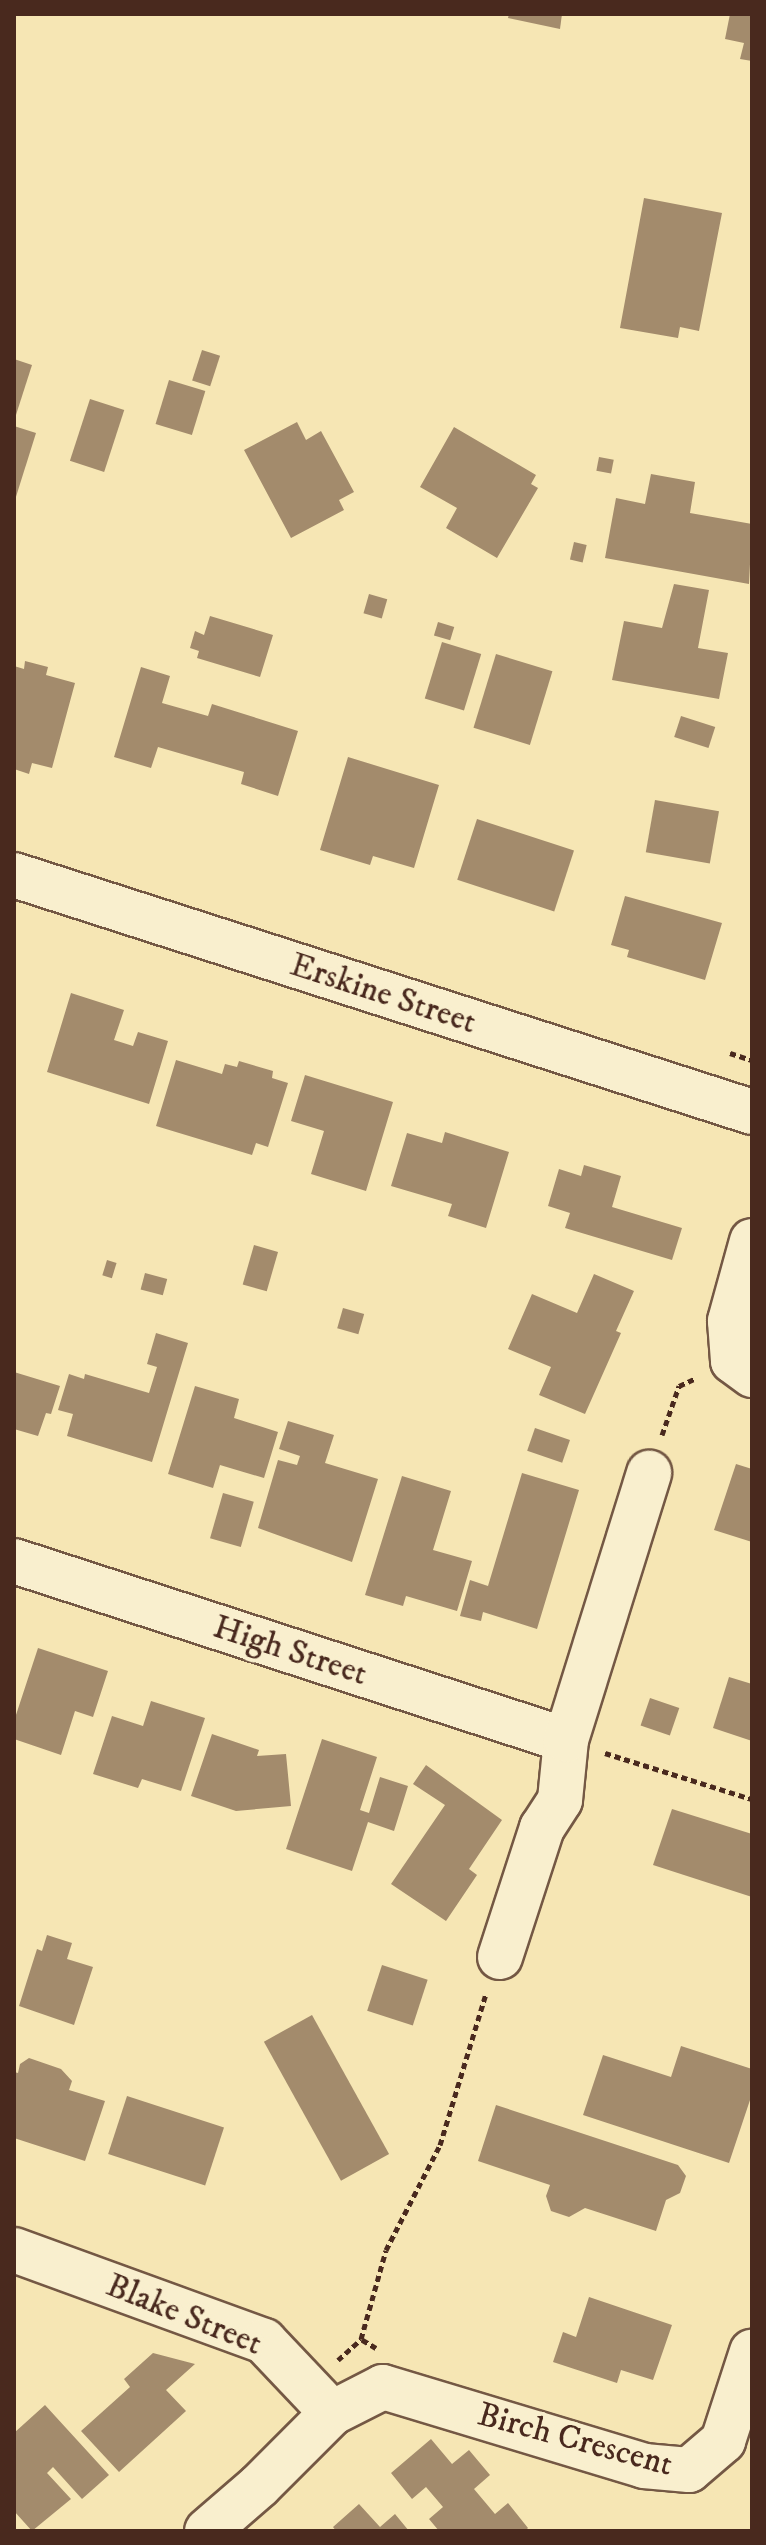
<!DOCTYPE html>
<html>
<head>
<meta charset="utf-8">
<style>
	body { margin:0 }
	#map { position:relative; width:766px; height:2545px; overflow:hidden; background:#f6e6b4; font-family:"IM FELL DW Pica",serif }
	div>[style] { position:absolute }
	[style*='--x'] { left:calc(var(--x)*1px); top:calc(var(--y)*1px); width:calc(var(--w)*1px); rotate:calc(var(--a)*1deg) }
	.building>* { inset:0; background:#a38b6c; transform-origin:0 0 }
	.path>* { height:5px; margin-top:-2.5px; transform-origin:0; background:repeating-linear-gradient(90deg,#49291e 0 6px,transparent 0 10px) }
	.roads { filter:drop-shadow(2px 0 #745844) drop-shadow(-2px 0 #745844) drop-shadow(0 2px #745844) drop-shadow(0 -2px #745844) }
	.minor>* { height:44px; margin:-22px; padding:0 22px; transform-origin:22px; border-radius:22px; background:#f9efce }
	span { translate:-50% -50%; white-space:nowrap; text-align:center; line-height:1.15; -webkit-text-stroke:8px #f9efce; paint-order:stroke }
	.street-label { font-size:34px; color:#49291e }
	.frame { position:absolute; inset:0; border:16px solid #49291e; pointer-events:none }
</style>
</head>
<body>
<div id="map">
	<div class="building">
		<i style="clip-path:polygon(509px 14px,562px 14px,560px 29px,508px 18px)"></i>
		<i style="clip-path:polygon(730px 14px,752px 14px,752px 61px,740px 59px,744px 43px,725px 39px)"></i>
		<i style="clip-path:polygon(644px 198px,722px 213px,699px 331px,680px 327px,678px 338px,620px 328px)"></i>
		<i style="left:202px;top:350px;width:19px;height:32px;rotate:18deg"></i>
		<i style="clip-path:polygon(14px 359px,32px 365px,15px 418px,14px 418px)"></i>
		<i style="left:169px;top:380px;width:38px;height:46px;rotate:17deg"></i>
		<i style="left:90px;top:399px;width:36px;height:65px;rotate:18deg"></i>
		<i style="clip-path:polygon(297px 422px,306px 440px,321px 431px,354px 492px,339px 500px,344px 510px,291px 538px,244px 450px)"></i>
		<i style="clip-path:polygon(14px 426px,36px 433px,15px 500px,14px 499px)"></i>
		<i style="clip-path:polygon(454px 427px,536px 475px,531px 484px,538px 488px,497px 558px,446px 528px,457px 508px,420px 487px)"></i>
		<i style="left:599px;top:457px;width:15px;height:14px;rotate:11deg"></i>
		<i style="clip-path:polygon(651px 474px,695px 482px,690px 513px,752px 524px,749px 584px,605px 558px,616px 498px,645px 504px)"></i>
		<i style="left:574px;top:542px;width:13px;height:18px;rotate:13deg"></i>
		<i style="clip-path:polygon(674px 584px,709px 590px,698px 648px,728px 653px,719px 699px,612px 680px,624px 621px,662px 628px)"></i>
		<i style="left:369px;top:594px;width:19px;height:20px;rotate:16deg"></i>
		<i style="clip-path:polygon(210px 616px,273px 635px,260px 677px,197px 658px,199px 651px,190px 648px,195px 631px,204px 635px)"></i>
		<i style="left:438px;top:622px;width:17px;height:14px;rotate:17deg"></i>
		<i style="left:442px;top:642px;width:41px;height:59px;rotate:17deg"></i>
		<i style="left:496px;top:654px;width:59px;height:77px;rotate:17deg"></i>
		<i style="clip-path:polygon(25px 661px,48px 667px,46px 675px,75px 683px,52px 768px,32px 763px,29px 774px,14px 769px,14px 666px,24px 669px)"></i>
		<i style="clip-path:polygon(141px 667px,170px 676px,162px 703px,208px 716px,212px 704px,298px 731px,278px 796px,241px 784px,244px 772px,158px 747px,151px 768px,114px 757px)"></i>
		<i style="left:681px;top:716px;width:36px;height:22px;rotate:18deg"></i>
		<i style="clip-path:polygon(348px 757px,439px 785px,414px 868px,373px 856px,370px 865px,320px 850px)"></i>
		<i style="left:655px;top:800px;width:65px;height:53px;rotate:10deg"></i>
		<i style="left:477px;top:819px;width:102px;height:64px;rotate:18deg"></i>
		<i style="clip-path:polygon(625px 896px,722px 923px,705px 980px,627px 957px,629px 950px,611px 945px)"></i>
		<i style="clip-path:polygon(71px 993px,124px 1010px,114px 1040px,133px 1046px,138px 1032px,168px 1041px,149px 1104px,47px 1072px)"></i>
		<i style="clip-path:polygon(176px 1060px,222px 1074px,225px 1064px,237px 1067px,239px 1061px,273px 1071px,272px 1078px,288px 1083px,268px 1147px,256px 1143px,252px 1155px,156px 1126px)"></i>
		<i style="clip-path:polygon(305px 1075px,393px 1102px,366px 1191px,311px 1174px,324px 1131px,291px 1121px)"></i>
		<i style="clip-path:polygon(445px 1132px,509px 1152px,486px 1228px,448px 1216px,452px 1204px,391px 1186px,407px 1133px,442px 1143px)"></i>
		<i style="clip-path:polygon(584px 1165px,621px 1176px,612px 1207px,682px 1228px,672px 1260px,565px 1228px,570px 1213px,548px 1206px,559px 1169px,581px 1176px)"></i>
		<i style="left:254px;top:1245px;width:25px;height:41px;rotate:16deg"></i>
		<i style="left:107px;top:1260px;width:10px;height:16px;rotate:17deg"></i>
		<i style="left:145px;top:1273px;width:23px;height:17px;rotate:15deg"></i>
		<i style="clip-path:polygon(594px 1274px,634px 1291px,616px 1331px,621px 1333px,585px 1414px,539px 1395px,551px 1367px,508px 1349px,532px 1294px,577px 1313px)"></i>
		<i style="left:343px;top:1308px;width:22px;height:21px;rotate:16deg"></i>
		<i style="clip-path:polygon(156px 1333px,188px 1343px,152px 1462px,67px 1436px,73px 1414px,58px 1410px,69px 1374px,84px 1379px,85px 1374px,149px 1393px,157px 1367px,147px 1364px)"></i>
		<i style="clip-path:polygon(14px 1372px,60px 1386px,51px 1414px,46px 1413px,38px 1436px,14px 1429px)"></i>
		<i style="clip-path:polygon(195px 1386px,239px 1399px,234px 1418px,278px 1432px,264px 1478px,220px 1465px,213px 1488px,168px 1474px)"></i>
		<i style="clip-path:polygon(288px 1421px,334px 1435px,325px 1463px,378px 1479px,352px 1562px,258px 1528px,278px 1460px,297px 1465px,300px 1456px,279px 1449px)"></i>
		<i style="left:535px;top:1428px;width:37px;height:24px;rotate:19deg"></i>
		<i style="clip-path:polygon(736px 1464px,752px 1469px,752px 1542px,714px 1530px)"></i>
		<i style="clip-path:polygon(522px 1473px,579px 1490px,537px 1629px,483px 1612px,481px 1621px,460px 1616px,470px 1580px,488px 1586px)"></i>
		<i style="clip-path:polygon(402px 1476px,451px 1491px,433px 1550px,472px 1561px,457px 1611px,406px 1596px,403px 1606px,365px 1595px)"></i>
		<i style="left:223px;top:1493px;width:32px;height:47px;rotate:16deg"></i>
		<i style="clip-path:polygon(38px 1648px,108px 1671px,93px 1717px,75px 1711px,61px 1755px,14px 1739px,14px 1721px)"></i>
		<i style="clip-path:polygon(729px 1677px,752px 1684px,752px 1741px,713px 1728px)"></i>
		<i style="left:650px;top:1698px;width:31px;height:29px;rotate:19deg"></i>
		<i style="clip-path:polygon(151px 1701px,205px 1718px,181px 1791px,142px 1779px,138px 1788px,93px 1774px,112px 1716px,143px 1726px)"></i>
		<i style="clip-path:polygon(212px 1734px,259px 1750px,257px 1756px,286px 1754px,291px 1806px,236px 1811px,191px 1796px)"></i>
		<i style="clip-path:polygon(322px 1739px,377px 1757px,360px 1810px,369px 1813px,380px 1777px,408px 1786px,394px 1831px,368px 1822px,352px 1871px,286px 1849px)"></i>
		<i style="clip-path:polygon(426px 1765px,502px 1820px,469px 1869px,477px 1875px,446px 1921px,391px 1884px,445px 1805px,413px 1784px)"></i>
		<i style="clip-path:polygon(672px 1809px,752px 1834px,752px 1897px,653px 1865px)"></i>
		<i style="clip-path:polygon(47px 1935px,72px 1943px,67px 1959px,93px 1967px,74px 2025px,19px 2006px,37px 1949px,42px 1951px)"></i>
		<i style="left:382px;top:1965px;width:48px;height:48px;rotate:18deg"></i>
		<i style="left:312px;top:2015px;width:159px;height:55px;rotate:61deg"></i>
		<i style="clip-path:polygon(681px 2046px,752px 2069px,752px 2094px,729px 2163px,583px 2115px,603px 2055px,671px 2077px)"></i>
		<i style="clip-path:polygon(29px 2058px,61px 2069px,72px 2081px,69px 2090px,105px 2101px,85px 2161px,14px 2138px,14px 2072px,18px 2073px,20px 2064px)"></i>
		<i style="left:127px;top:2096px;width:102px;height:61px;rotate:18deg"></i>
		<i style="clip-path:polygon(496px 2105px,678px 2165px,686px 2176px,680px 2193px,666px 2200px,656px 2231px,585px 2208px,569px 2217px,551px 2211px,546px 2196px,550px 2185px,478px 2161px)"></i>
		<i style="clip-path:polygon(589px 2297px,672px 2325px,653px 2380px,621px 2370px,617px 2383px,553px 2362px,563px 2332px,576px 2337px)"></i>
		<i style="clip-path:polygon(153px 2353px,195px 2364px,166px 2390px,186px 2411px,119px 2472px,81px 2431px,130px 2387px,124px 2379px)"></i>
		<i style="clip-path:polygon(45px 2405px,109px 2475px,82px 2499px,53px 2467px,47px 2473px,71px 2499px,32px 2531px,14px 2511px,14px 2433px)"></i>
		<i style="clip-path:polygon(431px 2439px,452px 2464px,469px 2450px,490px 2475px,474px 2489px,495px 2514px,508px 2503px,528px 2528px,525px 2531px,439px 2531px,429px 2519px,443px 2507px,426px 2487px,412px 2499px,391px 2473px)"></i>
		<i style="clip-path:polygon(359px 2504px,380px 2527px,395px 2514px,409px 2531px,336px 2531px,333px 2527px)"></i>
	</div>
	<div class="path">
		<i style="--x:730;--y:1053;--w:23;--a:18"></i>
		<i style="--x:662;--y:1435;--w:52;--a:-70.9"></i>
		<i style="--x:679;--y:1386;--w:19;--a:-25"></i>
		<i style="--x:605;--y:1753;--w:154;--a:17.4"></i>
		<i style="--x:376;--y:2348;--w:17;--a:-149"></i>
		<i style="--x:361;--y:2339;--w:92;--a:-74.3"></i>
		<i style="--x:386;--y:2250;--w:118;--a:-62.8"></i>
		<i style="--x:440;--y:2145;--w:158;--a:-73.1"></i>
		<i style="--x:338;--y:2360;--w:31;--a:-42"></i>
	</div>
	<div class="roads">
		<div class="minor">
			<i style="--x:14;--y:875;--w:775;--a:17.8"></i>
			<i style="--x:752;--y:1241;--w:83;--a:105.4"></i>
			<i style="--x:730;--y:1321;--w:40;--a:85.7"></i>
			<i style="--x:733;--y:1361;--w:24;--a:36"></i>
			<i style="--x:14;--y:1561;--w:580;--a:17.97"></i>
			<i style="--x:500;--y:1957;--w:136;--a:-72"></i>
			<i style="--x:542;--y:1828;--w:33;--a:-57"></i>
			<i style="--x:560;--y:1800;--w:60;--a:-84.3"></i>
			<i style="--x:566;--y:1740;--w:280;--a:-72.7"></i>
			<i style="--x:14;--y:2250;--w:266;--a:20"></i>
			<i style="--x:264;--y:2341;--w:99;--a:46.6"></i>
			<i style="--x:207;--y:2531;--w:69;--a:-40.9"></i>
			<i style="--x:259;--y:2486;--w:103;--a:-45"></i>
			<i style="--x:332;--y:2413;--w:57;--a:-27"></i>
			<i style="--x:383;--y:2387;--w:273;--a:16.8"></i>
			<i style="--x:644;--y:2466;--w:45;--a:5.1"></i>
			<i style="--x:689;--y:2470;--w:45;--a:-40.5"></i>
			<i style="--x:723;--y:2441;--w:94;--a:-72"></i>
		</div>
	</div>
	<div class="street-label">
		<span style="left:383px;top:994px;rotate:18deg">Erskine Street</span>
		<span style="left:290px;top:1651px;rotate:18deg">High Street</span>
		<span style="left:184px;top:2315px;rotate:22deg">Blake Street</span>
		<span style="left:575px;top:2440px;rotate:15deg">Birch Crescent</span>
	</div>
	<div class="frame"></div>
</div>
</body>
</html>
